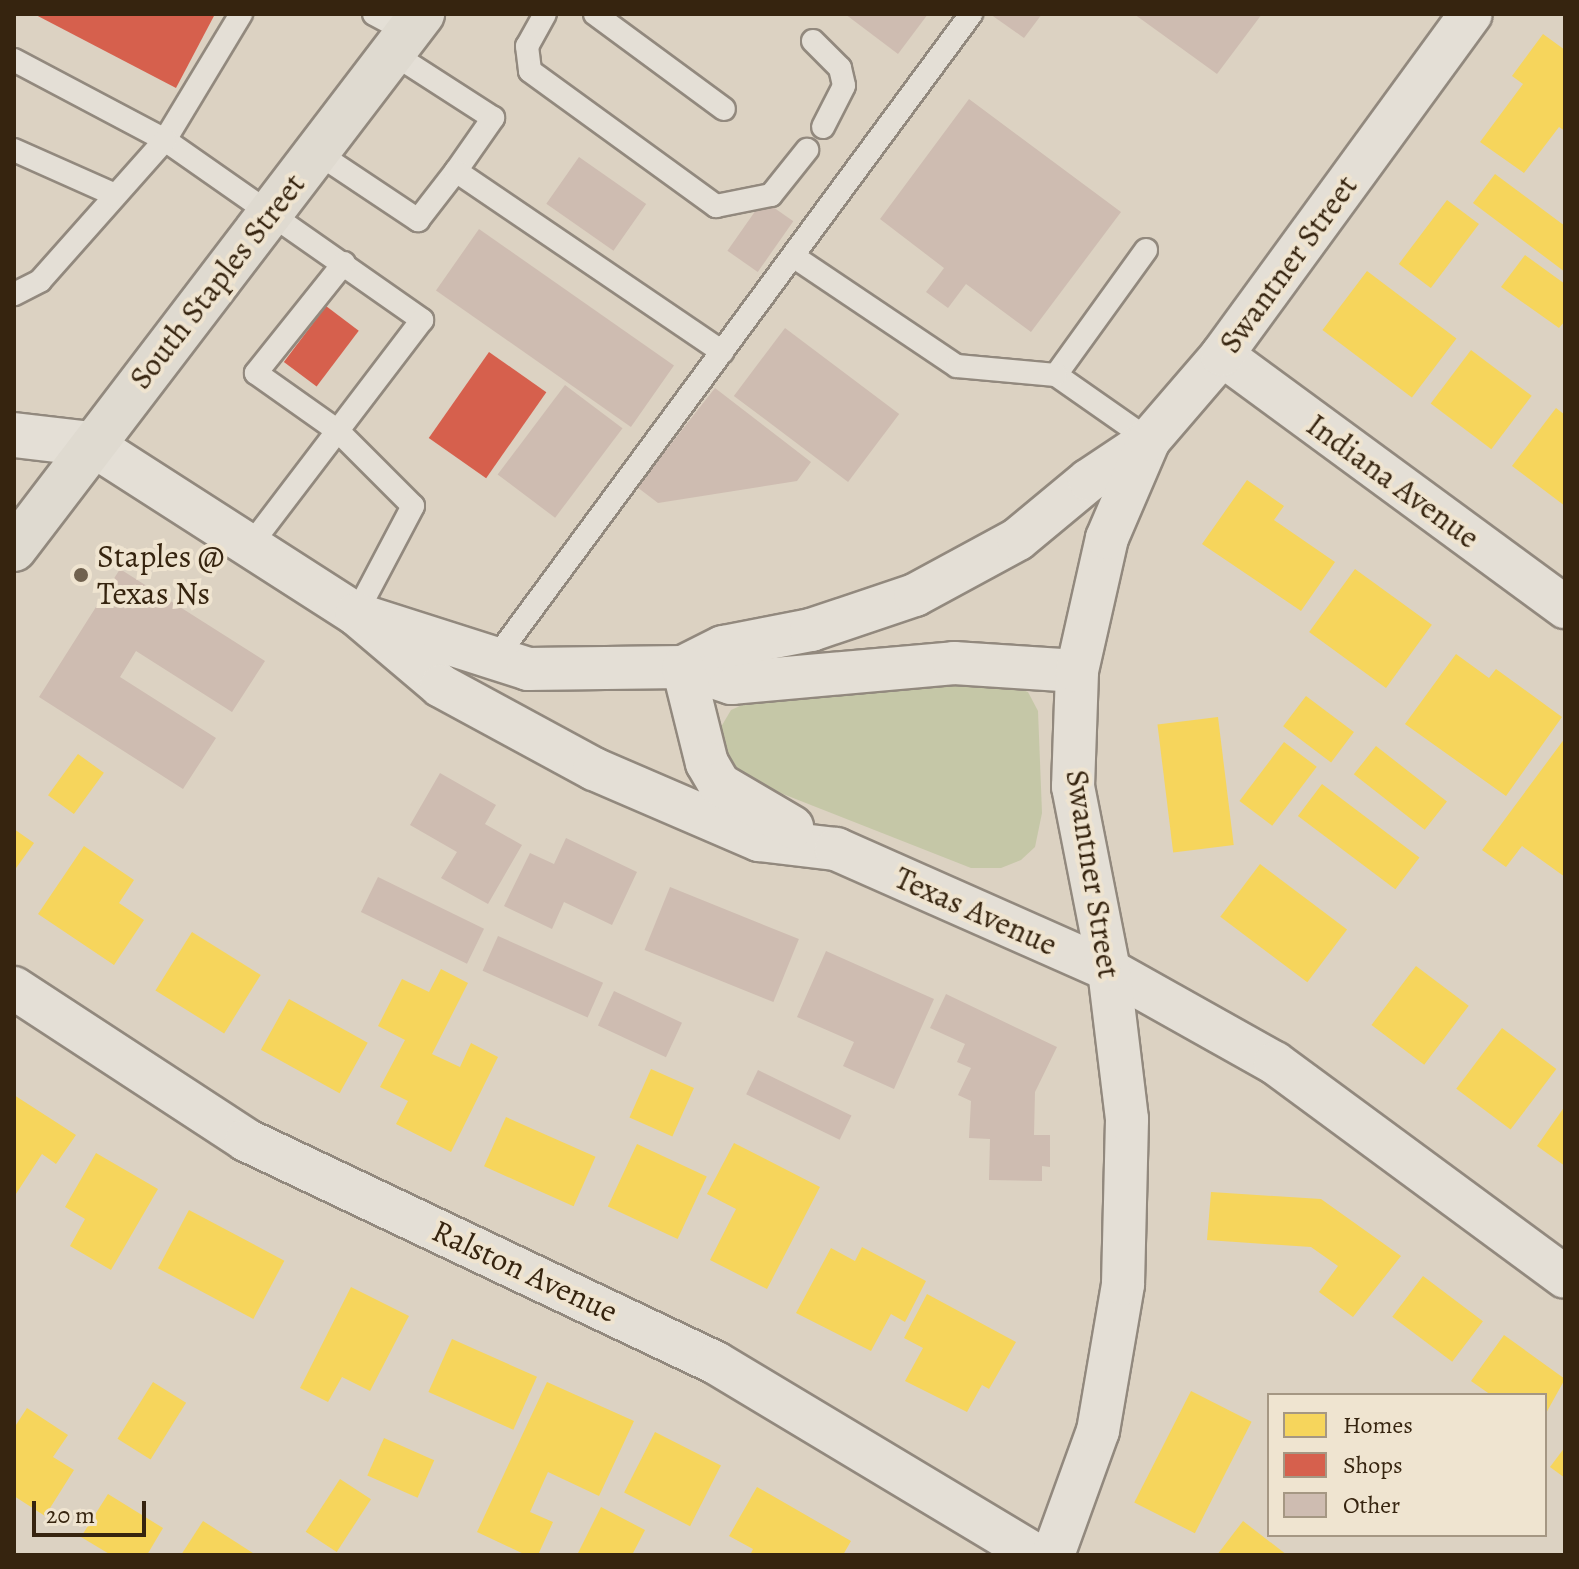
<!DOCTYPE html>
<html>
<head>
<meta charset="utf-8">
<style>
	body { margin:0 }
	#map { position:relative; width:1579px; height:1569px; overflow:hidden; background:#dcd2c2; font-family:Alegreya,serif }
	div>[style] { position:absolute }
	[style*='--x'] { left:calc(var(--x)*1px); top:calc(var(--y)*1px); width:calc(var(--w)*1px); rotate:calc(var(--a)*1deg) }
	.green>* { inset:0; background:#c5c7a7 }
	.homes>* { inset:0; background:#f6d55c; transform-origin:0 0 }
	.shops>* { inset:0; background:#d6604d; transform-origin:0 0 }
	.building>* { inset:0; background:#cebcb1; transform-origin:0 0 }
	.roads { filter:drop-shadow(2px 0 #92897e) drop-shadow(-2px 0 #92897e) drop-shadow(0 2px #92897e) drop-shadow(0 -2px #92897e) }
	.service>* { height:22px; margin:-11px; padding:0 11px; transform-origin:11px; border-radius:11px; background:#e4dfd6 }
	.minor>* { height:42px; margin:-21px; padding:0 21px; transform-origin:21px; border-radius:21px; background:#e4dfd6 }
	.tertiary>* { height:44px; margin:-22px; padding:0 22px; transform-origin:22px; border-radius:22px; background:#e4dfd6 }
	.primary>* { height:44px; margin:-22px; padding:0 22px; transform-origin:22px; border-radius:22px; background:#dfdad0 }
	.dots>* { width:22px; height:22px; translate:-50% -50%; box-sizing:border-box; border:4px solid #efe4d0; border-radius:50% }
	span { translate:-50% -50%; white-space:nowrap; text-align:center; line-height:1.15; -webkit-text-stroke:8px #efe4d0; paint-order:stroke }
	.street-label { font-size:32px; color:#36240f }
	.poi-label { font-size:32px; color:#36240f }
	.left { translate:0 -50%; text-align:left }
	.frame { position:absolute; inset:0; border:16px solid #36240f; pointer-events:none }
	.legend { position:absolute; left:1267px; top:1393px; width:280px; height:144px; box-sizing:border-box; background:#efe4d0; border:2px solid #a59783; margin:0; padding:10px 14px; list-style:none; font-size:24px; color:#36240f }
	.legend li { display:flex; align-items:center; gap:16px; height:40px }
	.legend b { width:40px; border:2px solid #a59783 }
	.scale { position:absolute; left:32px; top:1501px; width:114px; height:36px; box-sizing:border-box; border:4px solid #36240f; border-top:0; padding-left:10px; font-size:24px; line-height:28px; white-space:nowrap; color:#36240f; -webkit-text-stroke:6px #efe4d0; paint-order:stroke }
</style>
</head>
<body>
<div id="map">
	<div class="green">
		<i style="clip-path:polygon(879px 683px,1009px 685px,1028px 692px,1038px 711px,1042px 813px,1035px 847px,1021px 860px,1001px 868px,971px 868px,755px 783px,732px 766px,720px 748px,721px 727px,731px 710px,749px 702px)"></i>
	</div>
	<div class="homes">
		<i style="clip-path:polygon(1543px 34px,1565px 50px,1565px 131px,1559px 127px,1524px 173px,1480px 142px,1523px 84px,1512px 76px)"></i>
		<i style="clip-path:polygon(1495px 174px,1565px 226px,1565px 272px,1473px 203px)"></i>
		<i style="left:1447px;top:200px;width:40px;height:80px;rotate:37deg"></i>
		<i style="clip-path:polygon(1525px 255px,1565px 284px,1565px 321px,1559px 328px,1501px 287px)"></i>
		<i style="left:1367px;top:271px;width:112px;height:74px;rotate:37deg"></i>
		<i style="left:1471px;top:350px;width:76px;height:67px;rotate:37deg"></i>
		<i style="clip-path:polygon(1556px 408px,1565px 415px,1565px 506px,1512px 466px)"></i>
		<i style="clip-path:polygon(1247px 480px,1284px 506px,1274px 520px,1335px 562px,1301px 611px,1202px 544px)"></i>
		<i style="left:1355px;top:569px;width:95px;height:78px;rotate:36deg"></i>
		<i style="clip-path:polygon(1456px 654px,1489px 678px,1496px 669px,1562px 717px,1506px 796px,1405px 724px)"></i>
		<i style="left:1306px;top:696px;width:60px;height:38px;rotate:37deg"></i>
		<i style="left:1218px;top:717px;width:129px;height:61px;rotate:83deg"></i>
		<i style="clip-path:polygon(1565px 738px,1565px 877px,1522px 846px,1506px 867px,1482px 850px)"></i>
		<i style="left:1284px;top:742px;width:41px;height:74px;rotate:37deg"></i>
		<i style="left:1376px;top:746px;width:90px;height:36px;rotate:38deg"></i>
		<i style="left:78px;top:754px;width:32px;height:51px;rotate:36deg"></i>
		<i style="left:1322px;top:784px;width:122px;height:40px;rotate:37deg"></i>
		<i style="clip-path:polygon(14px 829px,34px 843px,14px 871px)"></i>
		<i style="clip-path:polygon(84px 846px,134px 880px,119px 903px,144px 920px,114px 965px,38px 914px)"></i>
		<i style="left:1260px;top:864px;width:109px;height:66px;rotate:37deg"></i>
		<i style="left:192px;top:932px;width:81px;height:69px;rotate:32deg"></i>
		<i style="left:1416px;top:966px;width:66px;height:74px;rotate:37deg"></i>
		<i style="clip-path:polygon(441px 969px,468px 983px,432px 1054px,460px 1067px,471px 1043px,498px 1057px,451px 1152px,396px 1124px,408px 1101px,380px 1087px,405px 1040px,378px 1026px,402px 979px,429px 992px)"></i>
		<i style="left:289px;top:999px;width:90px;height:58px;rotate:29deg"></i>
		<i style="left:1502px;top:1028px;width:68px;height:76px;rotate:37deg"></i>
		<i style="left:651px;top:1069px;width:47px;height:53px;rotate:24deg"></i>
		<i style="clip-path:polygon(14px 1095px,76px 1135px,56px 1164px,42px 1154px,14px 1197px)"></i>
		<i style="clip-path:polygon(1565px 1106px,1565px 1166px,1537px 1146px)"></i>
		<i style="left:506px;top:1117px;width:98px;height:54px;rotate:24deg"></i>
		<i style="clip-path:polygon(734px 1143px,820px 1187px,767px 1289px,710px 1260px,736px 1209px,707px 1194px)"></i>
		<i style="left:637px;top:1144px;width:77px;height:69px;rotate:25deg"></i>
		<i style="clip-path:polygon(96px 1153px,158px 1189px,111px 1270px,70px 1246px,85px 1219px,65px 1207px)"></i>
		<i style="clip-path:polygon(1211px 1192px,1321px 1199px,1401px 1256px,1353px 1317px,1319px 1292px,1338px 1266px,1311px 1247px,1207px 1240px)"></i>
		<i style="left:189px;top:1210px;width:108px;height:66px;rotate:28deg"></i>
		<i style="clip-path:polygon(862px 1247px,926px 1281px,905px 1322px,891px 1314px,871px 1351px,796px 1313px,831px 1248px,855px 1261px)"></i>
		<i style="left:1423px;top:1276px;width:75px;height:51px;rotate:37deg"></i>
		<i style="clip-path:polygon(351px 1287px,409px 1316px,370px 1391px,342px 1377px,328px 1402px,300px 1388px)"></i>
		<i style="clip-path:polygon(927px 1294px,1016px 1342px,989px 1389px,982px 1385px,967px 1412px,905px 1381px,923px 1348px,904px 1338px)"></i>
		<i style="clip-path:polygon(1504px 1335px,1565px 1379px,1545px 1415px,1545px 1395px,1491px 1395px,1471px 1381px)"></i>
		<i style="left:452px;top:1339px;width:93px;height:58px;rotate:24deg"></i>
		<i style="left:153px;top:1382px;width:39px;height:67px;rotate:32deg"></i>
		<i style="clip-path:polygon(547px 1382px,634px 1421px,599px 1496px,548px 1472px,530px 1512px,553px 1522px,538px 1555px,526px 1555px,477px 1532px)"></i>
		<i style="left:1191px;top:1391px;width:68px;height:125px;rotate:27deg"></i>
		<i style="clip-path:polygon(27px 1408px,68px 1435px,53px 1457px,74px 1470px,45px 1516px,14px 1496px,14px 1428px)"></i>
		<i style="left:655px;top:1432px;width:74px;height:68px;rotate:27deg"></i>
		<i style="left:384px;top:1438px;width:55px;height:41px;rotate:24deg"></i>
		<i style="clip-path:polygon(1565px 1447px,1565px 1478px,1550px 1467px)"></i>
		<i style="left:340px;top:1479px;width:37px;height:63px;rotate:33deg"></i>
		<i style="clip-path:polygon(757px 1487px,851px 1541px,843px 1555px,750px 1555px,753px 1549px,729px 1536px)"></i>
		<i style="clip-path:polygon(108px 1494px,163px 1528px,147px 1555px,111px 1555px,81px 1537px)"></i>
		<i style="clip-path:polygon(601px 1507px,645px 1530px,632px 1555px,577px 1555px)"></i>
		<i style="clip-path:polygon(203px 1521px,256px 1555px,181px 1555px)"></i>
		<i style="clip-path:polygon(1243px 1521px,1287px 1555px,1217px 1555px)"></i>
	</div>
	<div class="shops">
		<i style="clip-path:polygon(34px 14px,215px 14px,176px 88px)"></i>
		<i style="left:326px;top:306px;width:41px;height:70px;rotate:37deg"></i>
		<i style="left:489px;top:352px;width:70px;height:105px;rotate:35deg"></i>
	</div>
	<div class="building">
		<i style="clip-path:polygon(845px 14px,928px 14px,898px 54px)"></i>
		<i style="clip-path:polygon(990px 14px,1042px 14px,1024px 38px)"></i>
		<i style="clip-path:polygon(1134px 14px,1262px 14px,1217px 74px)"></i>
		<i style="clip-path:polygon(969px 99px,1121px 212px,1031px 332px,966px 284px,948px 308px,926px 292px,944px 268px,880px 219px)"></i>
		<i style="left:579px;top:157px;width:82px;height:57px;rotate:35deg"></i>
		<i style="left:763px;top:200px;width:37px;height:62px;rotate:35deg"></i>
		<i style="left:479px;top:229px;width:238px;height:75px;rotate:35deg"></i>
		<i style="left:785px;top:328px;width:143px;height:85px;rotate:37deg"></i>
		<i style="left:565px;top:385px;width:72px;height:112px;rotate:37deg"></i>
		<i style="clip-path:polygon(715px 388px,811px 462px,797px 481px,658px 503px,637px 487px)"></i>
		<i style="clip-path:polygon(120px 569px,265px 661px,232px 712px,136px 651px,120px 677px,216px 738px,183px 789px,39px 697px)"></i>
		<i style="clip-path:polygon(440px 773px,496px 805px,485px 824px,522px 845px,488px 904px,441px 878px,457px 852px,410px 825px)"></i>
		<i style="clip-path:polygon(566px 838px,637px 872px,612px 925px,564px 902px,552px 929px,504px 906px,530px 853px,554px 864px)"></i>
		<i style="left:378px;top:877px;width:118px;height:39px;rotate:26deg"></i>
		<i style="left:670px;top:887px;width:139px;height:68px;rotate:22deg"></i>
		<i style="left:498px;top:936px;width:115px;height:38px;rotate:24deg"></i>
		<i style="clip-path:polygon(826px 951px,934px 999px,894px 1089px,843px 1066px,854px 1042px,797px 1017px)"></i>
		<i style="left:614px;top:991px;width:75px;height:38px;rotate:25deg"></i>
		<i style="clip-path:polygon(946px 994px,1057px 1047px,1035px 1092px,1034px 1135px,1050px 1135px,1050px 1167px,1042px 1166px,1042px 1181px,989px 1180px,990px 1139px,969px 1138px,971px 1101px,958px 1095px,971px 1068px,957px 1062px,965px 1044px,930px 1028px)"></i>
		<i style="left:758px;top:1070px;width:104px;height:27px;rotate:26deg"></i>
	</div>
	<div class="roads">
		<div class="service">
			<i style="--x:241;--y:14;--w:147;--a:121.1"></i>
			<i style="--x:165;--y:140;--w:314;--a:35"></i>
			<i style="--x:422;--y:320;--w:284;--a:127.3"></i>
			<i style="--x:374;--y:14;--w:38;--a:28"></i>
			<i style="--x:545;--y:14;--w:37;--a:119"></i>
			<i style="--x:527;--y:46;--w:25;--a:83"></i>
			<i style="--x:530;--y:71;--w:230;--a:36"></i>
			<i style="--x:716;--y:206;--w:56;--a:-11.3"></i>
			<i style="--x:771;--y:195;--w:58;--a:-51.3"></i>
			<i style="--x:595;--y:14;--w:160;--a:36.4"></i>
			<i style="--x:813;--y:41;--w:38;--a:45"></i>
			<i style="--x:840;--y:68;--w:18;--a:77"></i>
			<i style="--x:844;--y:86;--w:46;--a:117.1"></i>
			<i style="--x:14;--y:60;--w:171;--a:27.9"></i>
			<i style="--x:165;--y:140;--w:188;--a:131.6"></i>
			<i style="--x:40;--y:281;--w:29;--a:153"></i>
			<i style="--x:14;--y:150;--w:111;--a:24"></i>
			<i style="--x:316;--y:152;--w:123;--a:33.7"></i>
			<i style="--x:418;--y:220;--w:62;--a:-52.2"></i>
			<i style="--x:456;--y:171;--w:65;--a:-55.1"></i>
			<i style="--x:493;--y:118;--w:120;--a:-147.2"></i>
			<i style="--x:456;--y:171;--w:322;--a:34.2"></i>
			<i style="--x:1146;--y:250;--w:154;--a:125.8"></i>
			<i style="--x:1056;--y:375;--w:113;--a:35"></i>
			<i style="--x:793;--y:256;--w:197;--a:33.9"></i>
			<i style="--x:957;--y:366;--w:99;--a:5.2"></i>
			<i style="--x:344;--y:263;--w:141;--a:128.7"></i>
			<i style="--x:256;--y:373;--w:100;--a:35.3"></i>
			<i style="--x:338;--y:431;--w:106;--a:45"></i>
			<i style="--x:413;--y:506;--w:122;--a:117.8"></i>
			<i style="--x:495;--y:659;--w:802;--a:-53.57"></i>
		</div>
		<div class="minor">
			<i style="--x:1222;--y:355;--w:426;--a:36.3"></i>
			<i style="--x:91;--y:444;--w:315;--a:32.7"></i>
			<i style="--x:356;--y:614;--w:181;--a:17.7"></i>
			<i style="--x:528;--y:669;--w:155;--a:-0.7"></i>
			<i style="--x:683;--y:667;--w:51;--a:18.4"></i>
			<i style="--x:731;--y:683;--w:224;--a:-5.1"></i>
			<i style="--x:954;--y:663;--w:123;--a:3.7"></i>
			<i style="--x:356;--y:614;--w:111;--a:40.3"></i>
			<i style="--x:441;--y:686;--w:174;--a:28.5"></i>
			<i style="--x:594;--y:769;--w:180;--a:23.3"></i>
			<i style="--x:759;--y:840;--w:78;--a:6.7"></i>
			<i style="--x:836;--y:849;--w:299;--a:23.9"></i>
			<i style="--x:1109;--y:970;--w:190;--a:29.3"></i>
			<i style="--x:1275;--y:1063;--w:360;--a:36.4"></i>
			<i style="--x:683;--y:667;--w:45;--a:-26.6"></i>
			<i style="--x:723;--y:647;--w:90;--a:-10.9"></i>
			<i style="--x:811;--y:630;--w:110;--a:-18.6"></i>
			<i style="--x:915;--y:595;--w:117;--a:-28.5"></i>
			<i style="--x:1018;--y:539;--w:92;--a:-39.7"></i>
			<i style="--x:1089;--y:480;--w:72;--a:-33.7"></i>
			<i style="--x:683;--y:667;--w:99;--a:76"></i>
			<i style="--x:707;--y:763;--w:24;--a:60"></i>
			<i style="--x:719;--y:784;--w:85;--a:30.5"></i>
			<i style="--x:14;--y:988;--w:277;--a:33.2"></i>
			<i style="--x:246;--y:1140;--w:520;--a:25.38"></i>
			<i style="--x:716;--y:1363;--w:373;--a:31"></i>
			<i style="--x:1053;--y:1555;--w:132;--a:-70.1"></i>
			<i style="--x:1098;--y:1431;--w:149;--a:-80.3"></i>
			<i style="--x:1123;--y:1284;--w:165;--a:-88.6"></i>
			<i style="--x:1127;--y:1119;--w:150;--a:-96.9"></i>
			<i style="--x:1109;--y:970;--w:187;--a:-101.1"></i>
			<i style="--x:1073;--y:787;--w:116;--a:-88"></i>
			<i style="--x:1077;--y:671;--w:136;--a:-77.3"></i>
			<i style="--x:1107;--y:538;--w:107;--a:-66.8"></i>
			<i style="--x:1149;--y:440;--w:112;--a:-49.3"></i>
			<i style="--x:1222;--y:355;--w:422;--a:-53.9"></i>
		</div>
		<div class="tertiary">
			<i style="--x:14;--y:435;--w:78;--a:6.7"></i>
		</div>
		<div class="primary">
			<i style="--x:14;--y:549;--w:673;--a:-52.67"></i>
		</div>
	</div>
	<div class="dots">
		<i style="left:81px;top:575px;background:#70614e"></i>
	</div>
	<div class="street-label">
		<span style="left:1288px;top:264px;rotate:-54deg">Swantner Street</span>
		<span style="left:217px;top:281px;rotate:-52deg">South Staples Street</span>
		<span style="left:1393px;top:481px;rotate:36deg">Indiana Avenue</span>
		<span style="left:1093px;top:874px;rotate:81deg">Swantner Street</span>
		<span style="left:976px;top:911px;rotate:24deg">Texas Avenue</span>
		<span style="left:525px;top:1271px;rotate:25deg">Ralston Avenue</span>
	</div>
	<div class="poi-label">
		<span class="left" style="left:97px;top:575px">Staples @<br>Texas Ns</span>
	</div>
	<div class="frame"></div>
	<ul class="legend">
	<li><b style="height:22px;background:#f6d55c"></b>Homes</li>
	<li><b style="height:22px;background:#d6604d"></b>Shops</li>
	<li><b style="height:22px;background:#cebcb1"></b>Other</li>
	</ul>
	<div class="scale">20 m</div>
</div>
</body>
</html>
